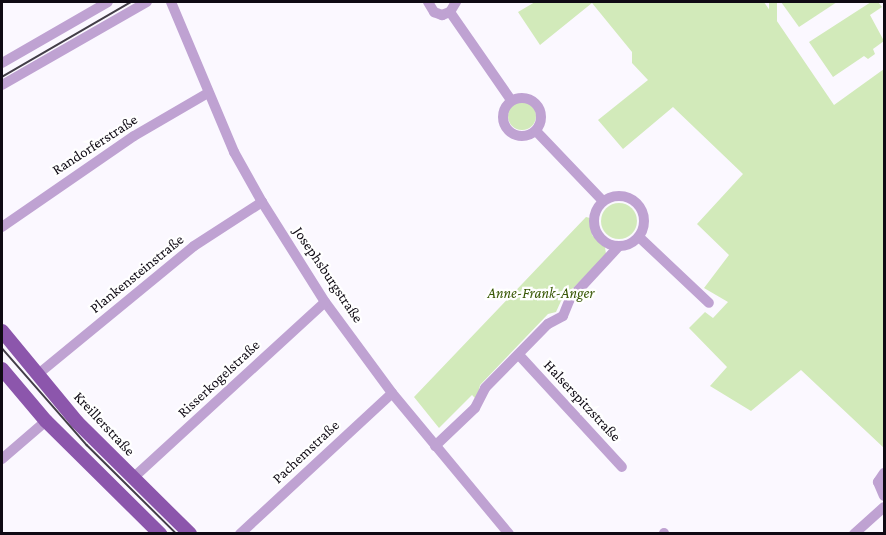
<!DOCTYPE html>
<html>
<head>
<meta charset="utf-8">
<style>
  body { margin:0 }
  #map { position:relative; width:886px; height:535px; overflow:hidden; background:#fbf8ff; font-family:"Crimson Pro",serif }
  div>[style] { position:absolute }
  .green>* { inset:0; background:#d2eaba; transform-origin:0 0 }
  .round { border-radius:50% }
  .minor>* { height:10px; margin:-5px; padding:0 5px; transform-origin:5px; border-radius:5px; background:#bfa2d2 }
  .minor>.ring { margin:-5px; padding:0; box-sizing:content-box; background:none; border:10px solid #bfa2d2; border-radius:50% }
  .major>* { height:14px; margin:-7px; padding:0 7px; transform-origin:7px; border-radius:7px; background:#8c56ac }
  .tram>* { height:1.5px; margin:-0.75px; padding:0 0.75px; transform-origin:0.75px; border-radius:0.75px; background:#433e48 }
  span { translate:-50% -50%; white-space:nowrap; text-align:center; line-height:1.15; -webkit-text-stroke:4.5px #fff; paint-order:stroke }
  .street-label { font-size:15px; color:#0f0a14 }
  .park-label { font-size:15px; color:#395806; font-style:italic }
  .frame { position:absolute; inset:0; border:3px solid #0f0a14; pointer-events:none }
</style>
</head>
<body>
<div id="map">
  <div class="green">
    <div style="clip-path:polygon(535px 2px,764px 2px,834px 105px,884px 69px,884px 448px,801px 370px,751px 411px,710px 386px,727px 367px,689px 328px,705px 312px,713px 318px,728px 302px,704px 288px,729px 255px,697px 224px,743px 174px,673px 107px,623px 149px,598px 120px,648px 80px,632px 63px,632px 52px,592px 3px,540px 45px,518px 12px)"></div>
    <div style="left:769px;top:2px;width:8px;height:103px"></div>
    <div style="clip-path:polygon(781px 2px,837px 2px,799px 27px)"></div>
    <div style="clip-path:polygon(871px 2px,878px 2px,882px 7px,870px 15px,884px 41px,873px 49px,875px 54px,868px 59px,864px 56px,833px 77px,809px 42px)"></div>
    <div class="round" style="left:508px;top:102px;width:28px;height:28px"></div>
    <div class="round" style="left:601px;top:203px;width:36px;height:36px"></div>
    <div style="clip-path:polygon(586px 217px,590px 218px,592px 235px,605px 247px,606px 254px,561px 301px,556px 312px,548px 314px,480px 385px,477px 400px,472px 395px,439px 428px,414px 397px)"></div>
  </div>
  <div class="minor">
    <div style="left:171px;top:2px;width:163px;rotate:67.2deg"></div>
    <div style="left:234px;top:152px;width:57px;rotate:60.8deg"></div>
    <div style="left:262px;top:202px;width:118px;rotate:57.8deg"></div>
    <div style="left:325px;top:302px;width:113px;rotate:53.6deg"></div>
    <div style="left:392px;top:393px;width:183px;rotate:50.3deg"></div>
    <div style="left:428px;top:2px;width:12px;rotate:59deg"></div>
    <div style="left:434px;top:12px;width:9px;rotate:21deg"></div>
    <div style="left:442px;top:15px;width:9px;rotate:-21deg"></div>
    <div style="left:450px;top:12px;width:12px;rotate:-59deg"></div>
    <div style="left:450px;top:12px;width:107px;rotate:55.3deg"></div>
    <div style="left:2px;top:63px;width:122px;rotate:-29.9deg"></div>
    <div style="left:2px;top:85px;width:167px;rotate:-29.8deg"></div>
    <div class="ring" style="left:503px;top:98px;width:28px;height:28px"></div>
    <div style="left:536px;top:131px;width:97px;rotate:46.3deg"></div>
    <div class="ring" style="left:594px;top:196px;width:40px;height:40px"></div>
    <div style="left:2px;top:227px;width:160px;rotate:-34.6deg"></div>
    <div style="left:134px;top:136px;width:86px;rotate:-30.2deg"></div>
    <div style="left:639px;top:237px;width:96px;rotate:43.3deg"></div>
    <div style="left:519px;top:355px;width:152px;rotate:47.4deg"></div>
    <div style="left:37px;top:375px;width:203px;rotate:-39.4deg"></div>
    <div style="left:194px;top:246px;width:81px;rotate:-32.9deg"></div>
    <div style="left:435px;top:446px;width:55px;rotate:-43.5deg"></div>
    <div style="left:475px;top:408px;width:22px;rotate:-63deg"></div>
    <div style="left:485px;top:388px;width:90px;rotate:-45.5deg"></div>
    <div style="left:548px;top:324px;width:17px;rotate:-28deg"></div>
    <div style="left:563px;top:316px;width:18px;rotate:-68deg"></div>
    <div style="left:570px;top:299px;width:72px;rotate:-47.2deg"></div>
    <div style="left:2px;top:459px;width:58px;rotate:-40.8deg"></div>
    <div style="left:884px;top:473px;width:11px;rotate:124deg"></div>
    <div style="left:878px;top:482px;width:15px;rotate:67deg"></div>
    <div style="left:133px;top:478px;width:260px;rotate:-42.5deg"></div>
    <div style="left:664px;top:533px;width:1px;rotate:90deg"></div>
    <div style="left:240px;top:534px;width:207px;rotate:-42.8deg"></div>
    <div style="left:854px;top:534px;width:40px;rotate:-42deg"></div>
  </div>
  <div class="major">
    <div style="left:2px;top:331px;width:118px;rotate:50.5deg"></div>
    <div style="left:77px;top:422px;width:159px;rotate:44.7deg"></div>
    <div style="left:2px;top:369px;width:68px;rotate:49.8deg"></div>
    <div style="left:46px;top:421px;width:161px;rotate:44.7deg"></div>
  </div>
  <div class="tram">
    <div style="left:2px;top:77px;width:149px;rotate:-30.2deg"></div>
    <div style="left:2px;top:348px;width:129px;rotate:48.8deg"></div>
    <div style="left:87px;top:445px;width:127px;rotate:44.7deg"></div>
  </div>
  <div class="street-label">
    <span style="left:95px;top:145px;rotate:-33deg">Randorferstraße</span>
    <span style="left:137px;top:274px;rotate:-39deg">Plankensteinstraße</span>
    <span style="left:328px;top:275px;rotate:56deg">Josephsburgstraße</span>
    <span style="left:219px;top:379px;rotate:-43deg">Risserkogelstraße</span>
    <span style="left:582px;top:401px;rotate:47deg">Halserspitzstraße</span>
    <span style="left:104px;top:424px;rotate:47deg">Kreillerstraße</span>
    <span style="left:306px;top:452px;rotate:-43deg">Pachemstraße</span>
  </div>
  <div class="park-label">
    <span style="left:541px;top:294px">Anne-Frank-Anger</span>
  </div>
  <div class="frame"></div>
</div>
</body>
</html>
